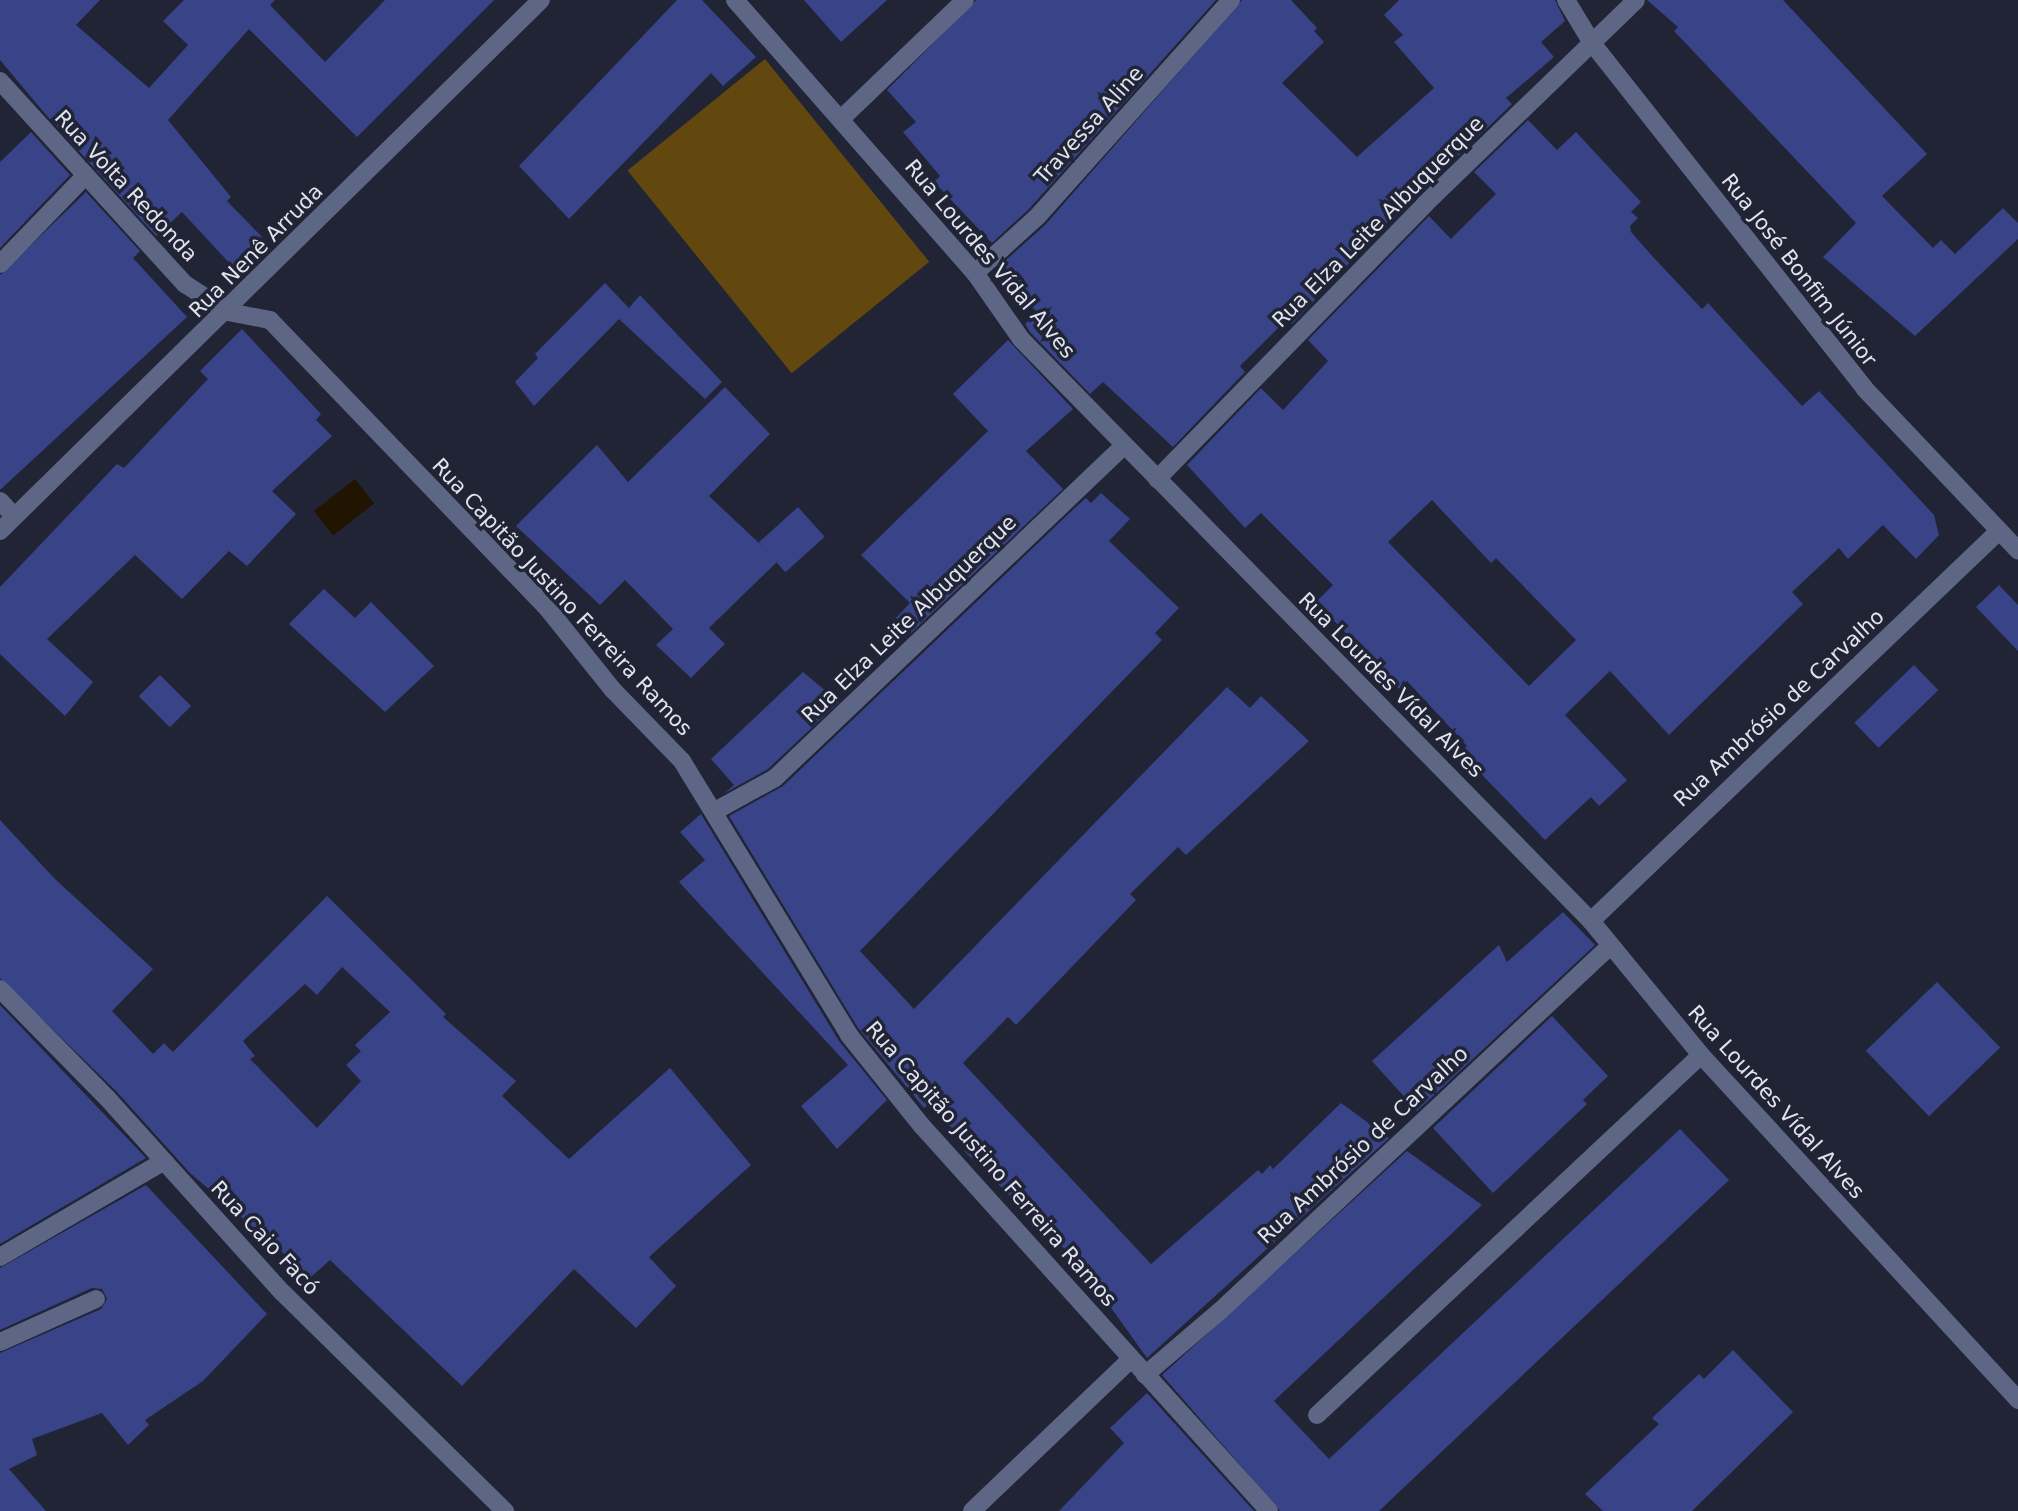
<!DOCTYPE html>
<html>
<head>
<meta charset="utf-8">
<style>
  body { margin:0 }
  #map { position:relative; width:2018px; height:1511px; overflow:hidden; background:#202435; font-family:"DejaVu Sans",sans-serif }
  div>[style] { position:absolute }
  .green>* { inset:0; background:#62480f; transform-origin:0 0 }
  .water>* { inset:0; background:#211400; transform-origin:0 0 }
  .building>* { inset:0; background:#384388; transform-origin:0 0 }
  .lane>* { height:18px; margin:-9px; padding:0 9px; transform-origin:9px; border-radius:9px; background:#5e6686 }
  .street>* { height:18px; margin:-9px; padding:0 9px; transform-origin:9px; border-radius:9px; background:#5e6686 }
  span { translate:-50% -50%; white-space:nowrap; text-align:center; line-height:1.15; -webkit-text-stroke:7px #202435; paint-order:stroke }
  .street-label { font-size:21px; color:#e0e4ef }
</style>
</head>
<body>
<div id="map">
  <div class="green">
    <div style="left:765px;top:59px;width:261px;height:177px;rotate:51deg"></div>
  </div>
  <div class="water">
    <div style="left:355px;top:479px;width:31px;height:52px;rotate:52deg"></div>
  </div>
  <div class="building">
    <div style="clip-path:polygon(0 0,100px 0,76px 25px,149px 88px,188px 45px,163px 21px,184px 0,275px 0,270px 5px,325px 62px,385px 0,494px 0,357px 137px,249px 29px,168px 120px,231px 197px,227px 201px,263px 238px,233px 267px,182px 212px,156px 236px,47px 116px,0 60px)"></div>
    <div style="clip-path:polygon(677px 0,702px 0,756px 57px,723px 86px,711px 73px,569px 219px,519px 166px)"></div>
    <div style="clip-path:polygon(804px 0,887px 0,841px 42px)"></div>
    <div style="clip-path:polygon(976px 0,1216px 0,1029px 209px,992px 243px,934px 182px,940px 176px,903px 132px,916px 122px,887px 90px)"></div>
    <div style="clip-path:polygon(1242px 0,1291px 0,1317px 28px,1314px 31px,1324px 42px,1282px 83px,1357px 157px,1434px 88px,1394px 42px,1403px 35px,1384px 15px,1399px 0,1555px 0,1565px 21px,1541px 42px,1554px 57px,1506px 98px,1512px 104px,1458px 156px,1454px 152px,1292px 324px,1287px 319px,1240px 366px,1245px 372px,1173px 447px,1103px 382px,1090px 394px,1030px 332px,1025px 324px,1037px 312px,995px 270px,1045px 225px)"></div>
    <div style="clip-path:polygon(1647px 0,1783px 0,1927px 154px,1882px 196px,1933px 248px,1941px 240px,1955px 254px,2003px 208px,2018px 223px,2018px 239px,1915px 336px,1823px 257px,1856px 223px,1674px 31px,1678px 27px)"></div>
    <div style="clip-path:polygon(evenodd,1528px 120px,1557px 150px,1576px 132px,1641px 202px,1631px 212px,1638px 218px,1630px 226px,1631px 232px,1655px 259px,1702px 309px,1708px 303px,1802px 406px,1819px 391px,1934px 515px,1939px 535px,1916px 559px,1883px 525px,1848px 559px,1839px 548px,1792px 592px,1803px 604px,1669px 735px,1610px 671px,1565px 715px,1627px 780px,1599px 806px,1591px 797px,1545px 840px,1460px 752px,1467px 746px,1407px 681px,1399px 689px,1316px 602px,1333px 585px,1261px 513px,1245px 528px,1187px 465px,1261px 388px,1283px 410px,1328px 361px,1308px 340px,1429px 216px,1451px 239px,1496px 194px,1474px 172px,1528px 120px,1432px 500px,1491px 563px,1496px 558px,1576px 640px,1529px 686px,1388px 542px,1432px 500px)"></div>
    <div style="clip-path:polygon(31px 132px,70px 175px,0 248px,0 162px)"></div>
    <div style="clip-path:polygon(86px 192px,140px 251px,133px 258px,187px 317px,0 490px,0 275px)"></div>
    <div style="clip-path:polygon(605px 283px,629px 308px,640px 295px,722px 382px,705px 399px,619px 319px,622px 316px,534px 406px,515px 382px,538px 358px,535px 354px)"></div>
    <div style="clip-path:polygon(242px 329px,321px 414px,316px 420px,332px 436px,272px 491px,296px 514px,247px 566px,229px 551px,182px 599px,135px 555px,47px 639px,93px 682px,65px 716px,0 654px,0 587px,117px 464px,124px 468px,208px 379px,200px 371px)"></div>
    <div style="clip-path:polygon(1008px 340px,1073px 409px,1026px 451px,1063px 489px,911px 633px,896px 618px,910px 603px,861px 555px,988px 431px,953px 394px)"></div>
    <div style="clip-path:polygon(725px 387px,770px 434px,709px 496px,778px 561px,709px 628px,725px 644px,691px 678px,656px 645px,673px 629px,625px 580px,600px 605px,516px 526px,597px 445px,628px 482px)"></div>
    <div style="clip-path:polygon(1101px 493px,1130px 519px,1109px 541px,1179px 608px,1155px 633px,1162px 640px,860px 951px,914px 1009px,1227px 687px,1250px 708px,1261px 696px,1309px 741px,1186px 855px,1178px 847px,1130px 894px,1136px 900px,1016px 1025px,1008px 1017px,963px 1063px,1151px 1264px,1258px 1170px,1262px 1174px,1270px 1165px,1273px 1169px,1341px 1103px,1389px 1138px,1147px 1358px,1079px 1263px,964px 1151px,968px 1147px,929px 1104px,924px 1108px,858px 1028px,729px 816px,783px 786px,1078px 505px,1086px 498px,1091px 503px)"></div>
    <div style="left:798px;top:507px;width:40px;height:53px;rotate:48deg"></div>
    <div style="clip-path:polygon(1999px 585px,2018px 605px,2018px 651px,1976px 607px)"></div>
    <div style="clip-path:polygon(324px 589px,355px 618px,371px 602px,434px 666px,385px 712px,289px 624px)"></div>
    <div style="left:1914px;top:665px;width:35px;height:83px;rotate:46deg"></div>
    <div style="clip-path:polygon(803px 672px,839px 702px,768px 769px,725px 793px,734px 785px,711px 759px)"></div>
    <div style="left:160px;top:675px;width:44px;height:30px;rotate:45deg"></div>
    <div style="clip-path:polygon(701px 814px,839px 1041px,887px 1100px,837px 1149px,801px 1106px,848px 1065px,679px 882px,705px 860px,680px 832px)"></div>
    <div style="clip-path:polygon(evenodd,0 820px,55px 879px,153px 969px,112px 1011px,153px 1054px,164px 1043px,173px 1052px,327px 896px,446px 1014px,443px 1017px,516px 1081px,502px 1096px,569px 1159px,670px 1068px,751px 1165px,649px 1257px,676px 1286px,636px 1328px,574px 1269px,462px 1386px,330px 1260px,311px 1277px,190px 1173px,116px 1091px,0 978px,0 820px,342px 967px,390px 1012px,355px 1045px,361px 1051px,346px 1065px,361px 1081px,317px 1128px,250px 1059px,255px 1056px,243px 1041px,305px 984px,317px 995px,342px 967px)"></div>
    <div style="clip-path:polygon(1563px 912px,1595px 945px,1417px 1111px,1372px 1061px,1499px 945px,1507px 962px)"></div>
    <div style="left:1937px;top:982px;width:91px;height:99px;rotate:46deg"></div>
    <div style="clip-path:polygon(0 1005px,146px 1158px,0 1244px)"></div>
    <div style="clip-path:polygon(1552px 1016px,1608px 1076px,1583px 1100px,1587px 1104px,1493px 1193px,1433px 1128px)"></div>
    <div style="clip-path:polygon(1680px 1129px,1729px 1180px,1379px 1511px,1280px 1511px,1162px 1375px,1407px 1151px,1482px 1205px,1274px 1401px,1329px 1459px)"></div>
    <div style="clip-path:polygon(146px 1185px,267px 1314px,203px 1381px,145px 1420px,149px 1425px,128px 1445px,102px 1413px,32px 1439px,37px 1455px,9px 1469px,46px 1511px,0 1511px,0 1353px,101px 1309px,107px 1299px,102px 1289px,92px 1288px,0 1330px,0 1268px)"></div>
    <div style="clip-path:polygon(1733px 1350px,1793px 1412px,1692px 1511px,1603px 1511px,1585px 1494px,1659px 1424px,1652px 1418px,1699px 1374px,1704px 1379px)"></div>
    <div style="clip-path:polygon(1147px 1393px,1254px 1511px,1059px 1511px,1124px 1443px,1110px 1428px)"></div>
  </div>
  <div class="lane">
    <div style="left:0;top:264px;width:121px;rotate:-46deg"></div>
    <div style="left:975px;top:273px;width:84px;rotate:-42.1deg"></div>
    <div style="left:1037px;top:217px;width:291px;rotate:-48.2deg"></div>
    <div style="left:715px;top:811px;width:68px;rotate:-28.8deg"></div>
    <div style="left:775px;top:778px;width:482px;rotate:-43.6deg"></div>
    <div style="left:1145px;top:1375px;width:99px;rotate:-40.5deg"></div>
    <div style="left:1220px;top:1311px;width:534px;rotate:-43.1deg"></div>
  </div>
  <div class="street">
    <div style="left:735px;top:0;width:363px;rotate:48.7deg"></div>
    <div style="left:975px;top:273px;width:80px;rotate:55.1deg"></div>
    <div style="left:1021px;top:339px;width:815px;rotate:45.6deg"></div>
    <div style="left:1591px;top:921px;width:173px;rotate:50.6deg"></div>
    <div style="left:1701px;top:1055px;width:469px;rotate:47.4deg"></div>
    <div style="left:1566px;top:0;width:50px;rotate:58.8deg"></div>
    <div style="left:1592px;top:43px;width:439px;rotate:51.7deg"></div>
    <div style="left:1864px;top:388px;width:224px;rotate:46.5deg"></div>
    <div style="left:0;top:81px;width:275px;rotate:47.7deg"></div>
    <div style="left:185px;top:284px;width:51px;rotate:33.1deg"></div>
    <div style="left:228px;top:312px;width:43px;rotate:10.8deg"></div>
    <div style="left:270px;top:320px;width:401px;rotate:46.1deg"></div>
    <div style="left:548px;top:609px;width:104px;rotate:51.3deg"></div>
    <div style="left:613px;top:690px;width:99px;rotate:45.8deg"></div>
    <div style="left:682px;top:761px;width:321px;rotate:58.6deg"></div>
    <div style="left:849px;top:1035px;width:117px;rotate:51.3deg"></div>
    <div style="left:922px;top:1126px;width:518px;rotate:47.97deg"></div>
    <div style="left:842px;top:118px;width:170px;rotate:-43.8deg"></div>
    <div style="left:1157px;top:479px;width:384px;rotate:-45.7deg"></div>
    <div style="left:1425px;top:204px;width:293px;rotate:-44deg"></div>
    <div style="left:0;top:501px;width:21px;rotate:47deg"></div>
    <div style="left:0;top:531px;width:758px;rotate:-44.47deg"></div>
    <div style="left:1591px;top:921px;width:564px;rotate:-43.71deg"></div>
    <div style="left:0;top:989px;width:154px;rotate:45.5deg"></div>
    <div style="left:108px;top:1099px;width:260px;rotate:48deg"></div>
    <div style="left:282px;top:1292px;width:313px;rotate:44.5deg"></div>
    <div style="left:0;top:1257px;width:190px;rotate:-30.3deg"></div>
    <div style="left:0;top:1342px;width:105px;rotate:-24.1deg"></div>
    <div style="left:1317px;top:1415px;width:526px;rotate:-43.15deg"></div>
    <div style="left:972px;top:1511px;width:220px;rotate:-43.7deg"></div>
  </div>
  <div class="street-label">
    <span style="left:1089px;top:125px;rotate:-48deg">Travessa Aline</span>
    <span style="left:126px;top:186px;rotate:47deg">Rua Volta Redonda</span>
    <span style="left:1378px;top:222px;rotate:-45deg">Rua Elza Leite Albuquerque</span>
    <span style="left:256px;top:251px;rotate:-45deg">Rua Nenê Arruda</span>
    <span style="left:990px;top:259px;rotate:50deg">Rua Lourdes Vídal Alves</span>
    <span style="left:1799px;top:270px;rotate:52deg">Rua José Bonfim Júnior</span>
    <span style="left:562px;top:597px;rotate:47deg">Rua Capitão Justino Ferreira Ramos</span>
    <span style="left:909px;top:619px;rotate:-44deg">Rua Elza Leite Albuquerque</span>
    <span style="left:1391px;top:685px;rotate:45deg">Rua Lourdes Vídal Alves</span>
    <span style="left:1779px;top:708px;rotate:-43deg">Rua Ambrósio de Carvalho</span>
    <span style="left:1776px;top:1102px;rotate:48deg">Rua Lourdes Vídal Alves</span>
    <span style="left:1363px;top:1145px;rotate:-43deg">Rua Ambrósio de Carvalho</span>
    <span style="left:991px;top:1164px;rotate:49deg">Rua Capitão Justino Ferreira Ramos</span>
    <span style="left:265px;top:1238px;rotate:47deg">Rua Caio Facó</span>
  </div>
</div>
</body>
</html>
